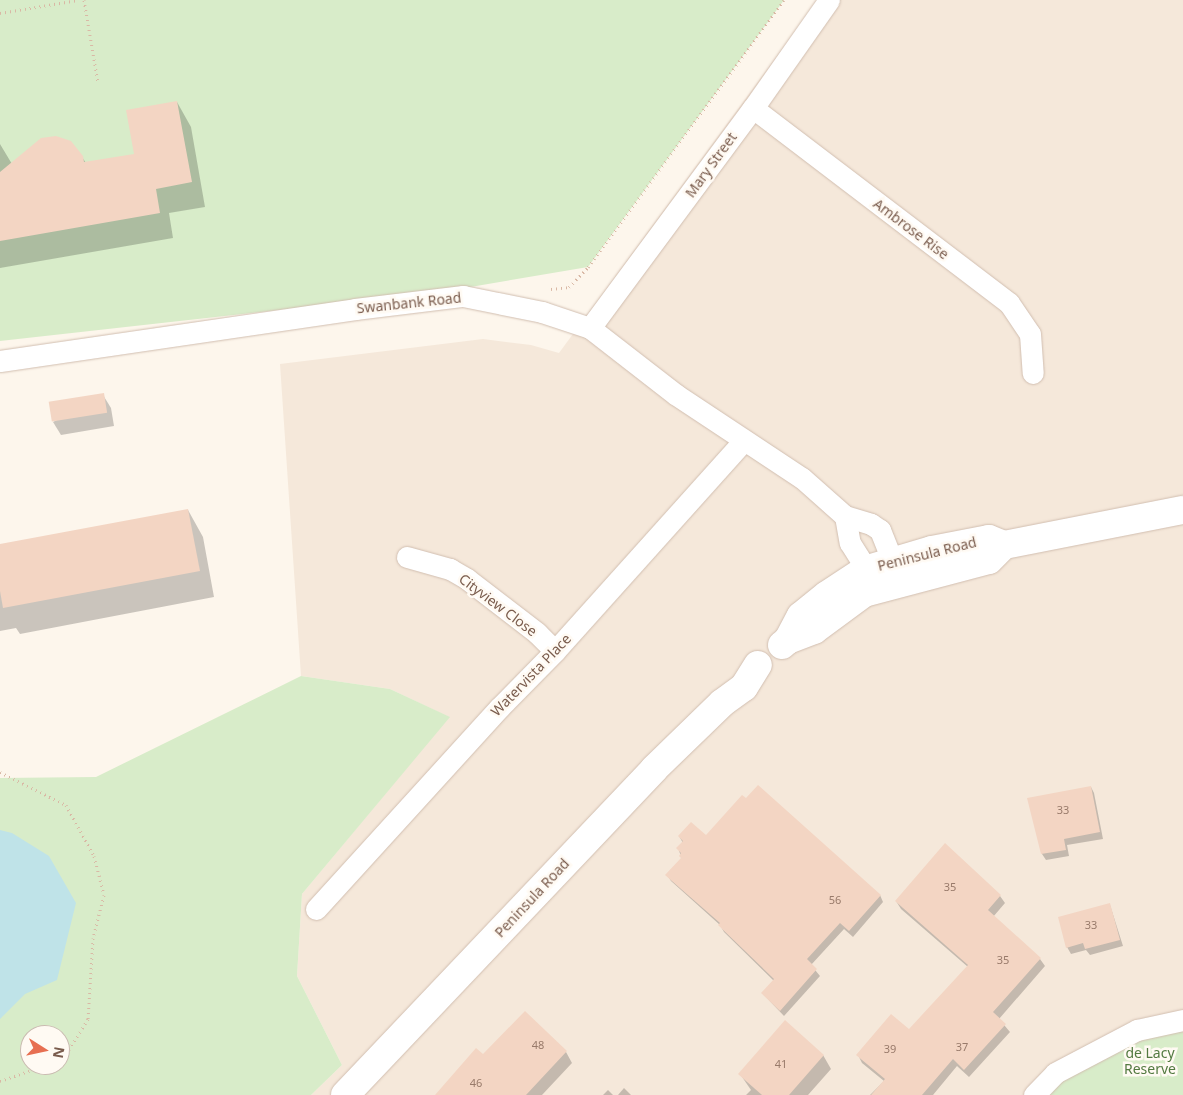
<!DOCTYPE html>
<html>
<head>
<meta charset="utf-8">
<style>
  body { margin:0 }
  #map { position:relative; width:1183px; height:1095px; overflow:hidden; background:#fdf6ec; font-family:"Noto Sans",sans-serif }
  div>[style] { position:absolute }
  .residential>* { inset:0; background:#f5e8da }
  .green>* { inset:0; background:#d8ecc9 }
  .water>* { inset:0; background:#bfe3e8 }
  .shadow>* { inset:0; background:#0003 }
  .building>* { inset:0; background:#f3d5c3; transform-origin:0 0 }
  .path>* { height:3px; margin-top:-1.5px; transform-origin:0; background:repeating-linear-gradient(90deg,#d9b8a5 0 1px,transparent 0 5px) }
  .roads { filter:drop-shadow(0 0 1px #d1beb0) drop-shadow(0 0 1px #d1beb0) }
  .street>* { height:21px; margin:-10.5px; padding:0 10.5px; transform-origin:10.5px; border-radius:10.5px; background:#fff }
  .secondary>* { height:28px; margin:-14px; padding:0 14px; transform-origin:14px; border-radius:14px; background:#fff }
  span { translate:-50% -50%; white-space:nowrap; text-align:center; line-height:1.15; -webkit-text-stroke:5px #fffaf3; paint-order:stroke }
  .number-label { font-size:11px; color:#987a6a }
  .number-label span { -webkit-text-stroke-width:0 }
  .street-label { font-size:14px; color:#7a5c4d }
  .park-label { font-size:14px; color:#537a41 }
  .north { position:absolute; left:20px; top:1025px; width:50px; height:50px; box-sizing:border-box; background:#fffaf3; border:1px solid #cabbb1; border-radius:50%; rotate:100deg; font-size:14px; font-weight:700; line-height:20px; text-align:center; color:#7a5c4d }
  .north::after { content:''; display:block; margin:auto; width:18px; height:22px; background:#e76f51; clip-path:polygon(50% 0,100% 100%,50% 72%,0 100%) }
</style>
</head>
<body>
<div id="map">
  <div class="residential">
    <div style="clip-path:polygon(818px 0,1183px 0,1183px 1095px,311px 1095px,342px 1065px,297px 976px,302px 894px,449px 717px,390px 689px,301px 676px,280px 364px,483px 339px,531px 345px,559px 353px)"></div>
  </div>
  <div class="green">
    <div style="clip-path:polygon(0 0,784px 0,588px 267px,441px 292px,0 341px)"></div>
    <div style="clip-path:polygon(evenodd,301px 676px,390px 689px,450px 717px,302px 894px,297px 976px,342px 1065px,311px 1095px,0 1095px,0 778px,96px 777px,301px 676px,30px 1035px,60px 1035px,60px 1065px,30px 1065px,30px 1035px)"></div>
    <div style="clip-path:polygon(1183px 1020px,1183px 1095px,1040px 1095px,1056px 1077px)"></div>
  </div>
  <div class="water">
    <div style="clip-path:polygon(0 830px,12px 833px,49px 856px,76px 903px,57px 980px,25px 994px,0 1019px)"></div>
  </div>
  <div class="shadow">
    <div style="clip-path:polygon(177px 102px,191px 127px,205px 207px,169px 213px,173px 238px,0 268px,0 144px,12px 164px,82px 157px,86px 163px,135px 155px)"></div>
    <div style="clip-path:polygon(103px 395px,111px 408px,114px 426px,61px 435px,53px 422px)"></div>
    <div style="clip-path:polygon(188px 510px,203px 537px,214px 597px,20px 634px,16px 628px,0 631px,0 546px)"></div>
    <div style="clip-path:polygon(1091px 787px,1094px 793px,1103px 839px,1067px 845px,1069px 856px,1046px 860px,1042px 854px,1029px 799px)"></div>
    <div style="clip-path:polygon(679px 836px,706px 837px,880px 895px,883px 902px,853px 937px,844px 929px,811px 965px,820px 976px,784px 1016px,763px 994px,774px 981px,724px 932px,720px 925px,671px 881px,667px 875px,682px 859px,678px 848px,683px 843px)"></div>
    <div style="clip-path:polygon(1000px 896px,1005px 903px,993px 917px,1040px 959px,1045px 966px,999px 1019px,1010px 1032px,969px 1077px,957px 1066px,933px 1095px,870px 1095px,884px 1081px,862px 1063px,858px 1055px,909px 1031px,968px 967px,901px 909px,896px 901px)"></div>
    <div style="clip-path:polygon(1110px 905px,1123px 946px,1090px 955px,1086px 950px,1071px 954px,1067px 947px)"></div>
    <div style="clip-path:polygon(525px 1013px,566px 1052px,572px 1063px,542px 1095px,437px 1095px,483px 1056px)"></div>
    <div style="clip-path:polygon(823px 1055px,831px 1069px,808px 1095px,746px 1095px,751px 1090px,740px 1074px)"></div>
    <div style="clip-path:polygon(624px 1088px,631px 1095px,618px 1095px)"></div>
    <div style="clip-path:polygon(608px 1090px,613px 1095px,603px 1095px)"></div>
  </div>
  <div class="building">
    <div style="clip-path:polygon(177px 101px,192px 182px,156px 189px,160px 213px,0 241px,0 172px,41px 138px,56px 136px,71px 141px,83px 156px,84px 162px,134px 154px,126px 110px)"></div>
    <div style="left:104px;top:393px;width:20px;height:56px;rotate:81deg"></div>
    <div style="clip-path:polygon(188px 509px,200px 571px,3px 608px,0 591px,0 544px)"></div>
    <div style="clip-path:polygon(758px 785px,881px 895px,849px 931px,840px 923px,807px 959px,817px 969px,780px 1011px,761px 993px,774px 979px,718px 925px,720px 923px,665px 875px,681px 858px,679px 856px,681px 853px,676px 848px,683px 841px,678px 836px,691px 822px,706px 835px,742px 795px,746px 798px)"></div>
    <div style="clip-path:polygon(1091px 786px,1100px 832px,1064px 839px,1066px 850px,1041px 854px,1027px 798px)"></div>
    <div style="clip-path:polygon(945px 843px,1001px 895px,988px 910px,1041px 958px,993px 1012px,1006px 1024px,964px 1070px,953px 1059px,922px 1095px,871px 1095px,885px 1079px,856px 1055px,891px 1014px,909px 1029px,968px 965px,895px 901px)"></div>
    <div style="clip-path:polygon(1110px 903px,1120px 940px,1085px 949px,1083px 943px,1066px 948px,1058px 917px)"></div>
    <div style="clip-path:polygon(525px 1011px,567px 1051px,526px 1095px,435px 1095px,476px 1048px,483px 1054px)"></div>
    <div style="clip-path:polygon(785px 1020px,824px 1055px,789px 1095px,762px 1095px,738px 1074px)"></div>
  </div>
  <div class="path">
    <div style="left:84px;top:0;width:84px;rotate:80.4deg"></div>
    <div style="left:0;top:13px;width:79px;rotate:-9.5deg"></div>
    <div style="left:551px;top:289px;width:18px;rotate:-6deg"></div>
    <div style="left:569px;top:287px;width:28px;rotate:-46deg"></div>
    <div style="left:588px;top:267px;width:331px;rotate:-53.7deg"></div>
    <div style="left:0;top:772px;width:74px;rotate:26.6deg"></div>
    <div style="left:66px;top:805px;width:58px;rotate:61.2deg"></div>
    <div style="left:94px;top:856px;width:40px;rotate:75.6deg"></div>
    <div style="left:104px;top:895px;width:44px;rotate:104.3deg"></div>
    <div style="left:93px;top:938px;width:81px;rotate:93.5deg"></div>
    <div style="left:88px;top:1019px;width:36px;rotate:122deg"></div>
    <div style="left:69px;top:1050px;width:11px;rotate:146deg"></div>
    <div style="left:0;top:1081px;width:49px;rotate:-19.2deg"></div>
  </div>
  <div class="roads">
    <div class="street">
      <div style="left:753px;top:108px;width:322px;rotate:37.3deg"></div>
      <div style="left:1009px;top:303px;width:37px;rotate:56deg"></div>
      <div style="left:1030px;top:334px;width:39px;rotate:86deg"></div>
      <div style="left:590px;top:328px;width:274px;rotate:-53.5deg"></div>
      <div style="left:753px;top:108px;width:132px;rotate:-54.9deg"></div>
      <div style="left:0;top:361px;width:359px;rotate:-8.3deg"></div>
      <div style="left:355px;top:309px;width:109px;rotate:-6.9deg"></div>
      <div style="left:463px;top:296px;width:81px;rotate:11.4deg"></div>
      <div style="left:542px;top:312px;width:51px;rotate:18.4deg"></div>
      <div style="left:590px;top:328px;width:108px;rotate:37.8deg"></div>
      <div style="left:675px;top:394px;width:152px;rotate:33.5deg"></div>
      <div style="left:802px;top:478px;width:57px;rotate:41.5deg"></div>
      <div style="left:845px;top:516px;width:27px;rotate:17deg"></div>
      <div style="left:871px;top:524px;width:11px;rotate:34deg"></div>
      <div style="left:880px;top:530px;width:48px;rotate:68.2deg"></div>
      <div style="left:845px;top:516px;width:27px;rotate:80deg"></div>
      <div style="left:850px;top:543px;width:45px;rotate:57.7deg"></div>
      <div style="left:407px;top:557px;width:45px;rotate:15.6deg"></div>
      <div style="left:450px;top:569px;width:20px;rotate:30deg"></div>
      <div style="left:467px;top:579px;width:88px;rotate:37.6deg"></div>
      <div style="left:537px;top:633px;width:25px;rotate:45deg"></div>
      <div style="left:316px;top:909px;width:273px;rotate:-47.7deg"></div>
      <div style="left:500px;top:707px;width:78px;rotate:-45.5deg"></div>
      <div style="left:555px;top:651px;width:283px;rotate:-48.1deg"></div>
      <div style="left:1034px;top:1095px;width:30px;rotate:-46deg"></div>
      <div style="left:1055px;top:1073px;width:93px;rotate:-27.7deg"></div>
      <div style="left:1137px;top:1030px;width:47px;rotate:-12.3deg"></div>
    </div>
    <div class="secondary">
      <div style="left:788px;top:640px;width:27px;rotate:-62deg"></div>
      <div style="left:801px;top:616px;width:33px;rotate:-39deg"></div>
      <div style="left:827px;top:595px;width:45px;rotate:-33.3deg"></div>
      <div style="left:865px;top:570px;width:70px;rotate:-16.6deg"></div>
      <div style="left:932px;top:550px;width:58px;rotate:-10.9deg"></div>
      <div style="left:989px;top:539px;width:16px;rotate:22deg"></div>
      <div style="left:1004px;top:545px;width:182px;rotate:-11.1deg"></div>
      <div style="left:782px;top:645px;width:8px;rotate:-40deg"></div>
      <div style="left:788px;top:640px;width:28px;rotate:-21deg"></div>
      <div style="left:814px;top:630px;width:62px;rotate:-36.5deg"></div>
      <div style="left:864px;top:593px;width:129px;rotate:-14.8deg"></div>
      <div style="left:989px;top:560px;width:21px;rotate:-45deg"></div>
      <div style="left:345px;top:1095px;width:449px;rotate:-46.5deg"></div>
      <div style="left:654px;top:769px;width:95px;rotate:-44.1deg"></div>
      <div style="left:722px;top:703px;width:27px;rotate:-36deg"></div>
      <div style="left:744px;top:687px;width:26px;rotate:-58deg"></div>
    </div>
  </div>
  <div class="number-label">
    <span style="left:1063px;top:810px">33</span>
    <span style="left:950px;top:887px">35</span>
    <span style="left:835px;top:900px">56</span>
    <span style="left:1091px;top:925px">33</span>
    <span style="left:1003px;top:960px">35</span>
    <span style="left:538px;top:1045px">48</span>
    <span style="left:962px;top:1047px">37</span>
    <span style="left:890px;top:1049px">39</span>
    <span style="left:781px;top:1064px">41</span>
    <span style="left:476px;top:1083px">46</span>
  </div>
  <div class="street-label">
    <span style="left:711px;top:165px;rotate:-54deg">Mary Street</span>
    <span style="left:911px;top:229px;rotate:37deg">Ambrose Rise</span>
    <span style="left:409px;top:303px;rotate:-6deg">Swanbank Road</span>
    <span style="left:927px;top:554px;rotate:-14deg">Peninsula Road</span>
    <span style="left:498px;top:605px;rotate:37deg">Cityview Close</span>
    <span style="left:531px;top:675px;rotate:-46deg">Watervista Place</span>
    <span style="left:532px;top:898px;rotate:-47deg">Peninsula Road</span>
  </div>
  <div class="park-label">
    <span style="left:1150px;top:1061px">de Lacy<br>Reserve</span>
  </div>
  <div class="north">N</div>
</div>
</body>
</html>
